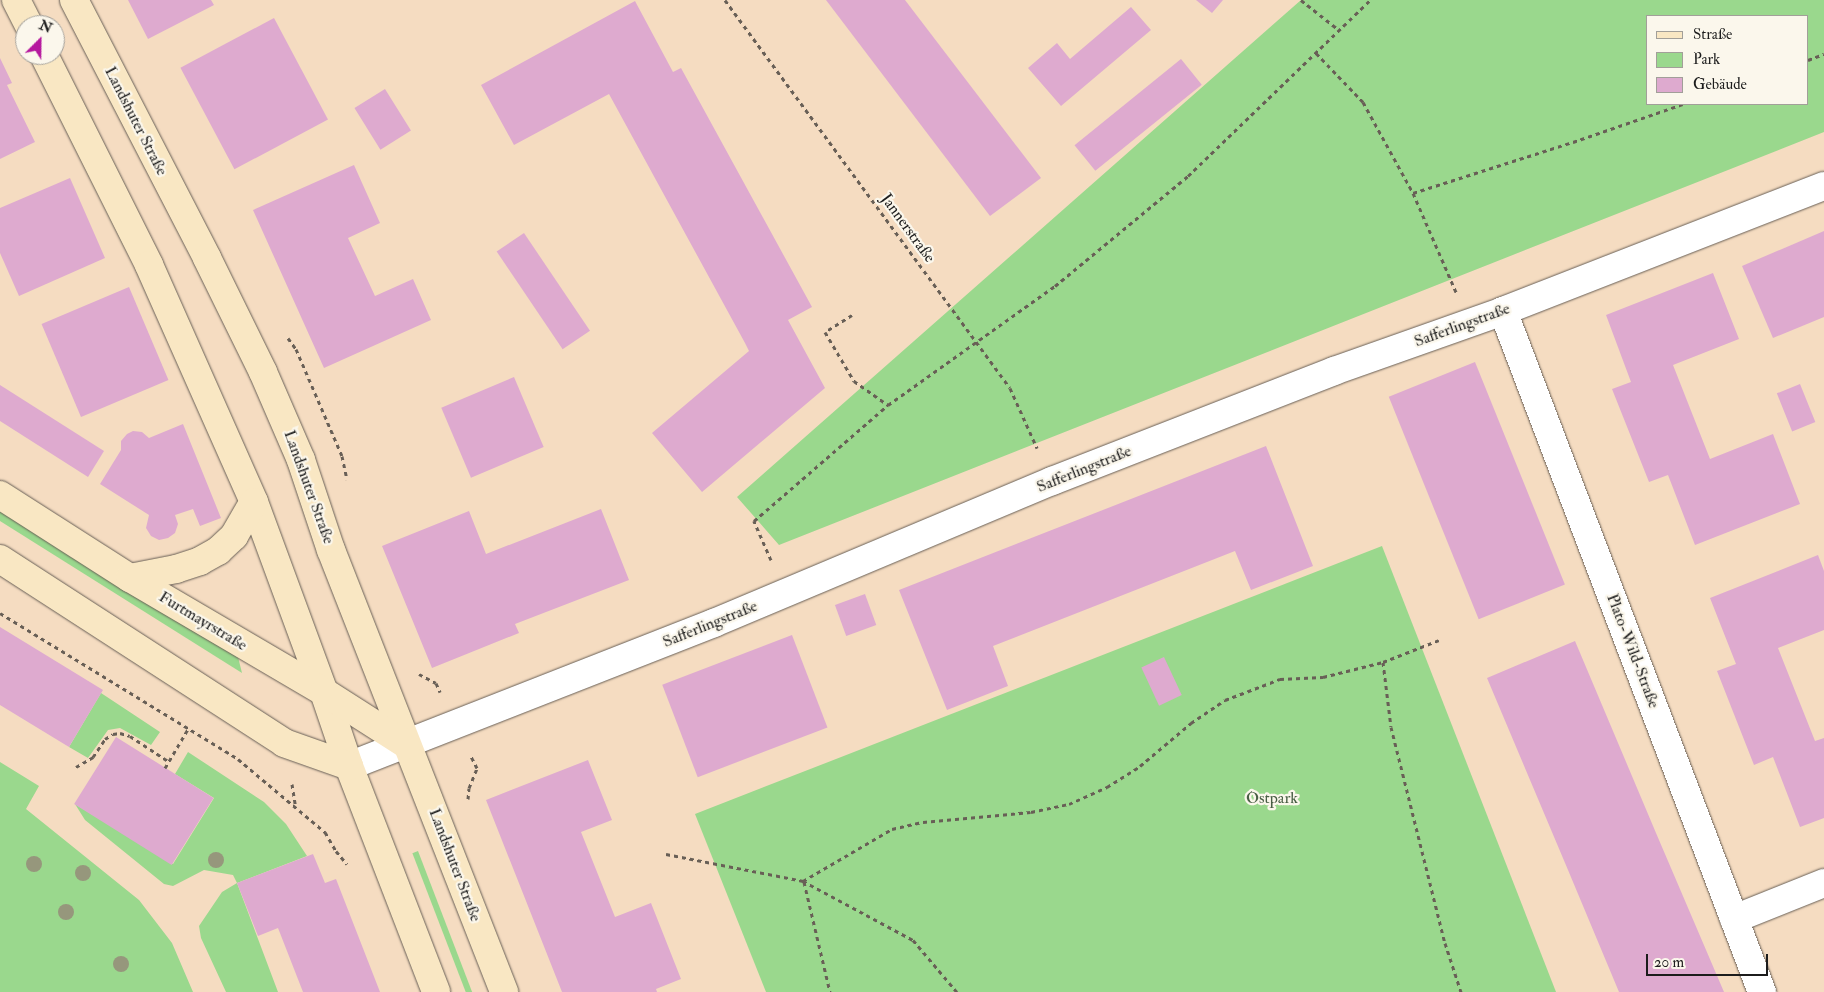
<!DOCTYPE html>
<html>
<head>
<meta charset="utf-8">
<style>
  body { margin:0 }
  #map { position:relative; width:1824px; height:992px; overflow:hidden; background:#f5dcc1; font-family:"IM FELL Double Pica",serif }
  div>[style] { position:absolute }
  .green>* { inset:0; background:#9ad88d; transform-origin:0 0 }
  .building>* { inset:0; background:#deaacf; transform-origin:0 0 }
  .path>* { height:3px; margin-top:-1.5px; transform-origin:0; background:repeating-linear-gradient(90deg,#685f56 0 4px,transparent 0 8px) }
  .roads { filter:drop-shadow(0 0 1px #685f56) drop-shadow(0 0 1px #685f56) }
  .minor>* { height:28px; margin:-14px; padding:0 14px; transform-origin:14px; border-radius:14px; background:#fff }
  .secondary>* { height:28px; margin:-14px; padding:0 14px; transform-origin:14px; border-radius:14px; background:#f9e7c3 }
  .trees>* { width:16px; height:16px; margin:-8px; border-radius:50%; background:#96977c }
  span { translate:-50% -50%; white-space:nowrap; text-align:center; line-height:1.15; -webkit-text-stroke:4.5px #fbf7ec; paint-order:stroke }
  .street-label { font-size:16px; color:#1c1c1c }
  .park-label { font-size:16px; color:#485e44 }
  .legend { position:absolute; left:1646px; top:15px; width:162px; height:90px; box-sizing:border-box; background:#fbf7ec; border:1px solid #a29f99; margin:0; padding:6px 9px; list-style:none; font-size:15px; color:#1c1c1c }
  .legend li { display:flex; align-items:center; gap:10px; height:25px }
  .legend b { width:25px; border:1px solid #a29f99 }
  .north { position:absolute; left:15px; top:15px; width:50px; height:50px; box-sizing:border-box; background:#fbf7ec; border:1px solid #a29f99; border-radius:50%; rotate:23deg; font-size:14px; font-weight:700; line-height:20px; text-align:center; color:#1c1c1c }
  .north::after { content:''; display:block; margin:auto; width:18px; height:22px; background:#b5179e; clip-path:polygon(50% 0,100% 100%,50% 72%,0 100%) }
  .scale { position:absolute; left:1646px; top:954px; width:122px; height:22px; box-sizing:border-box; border:2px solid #1c1c1c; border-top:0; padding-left:6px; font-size:15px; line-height:18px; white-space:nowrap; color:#1c1c1c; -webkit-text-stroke:4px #fbf7ec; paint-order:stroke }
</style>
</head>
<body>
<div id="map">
  <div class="green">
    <div style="clip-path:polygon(evenodd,1301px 0,1824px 0,1824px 132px,779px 545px,737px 497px,1301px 0,1648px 16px,1808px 16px,1808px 104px,1648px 104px,1648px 16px)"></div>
    <div style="clip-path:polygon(0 511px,238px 657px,242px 673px,0 521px)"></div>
    <div style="clip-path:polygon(1382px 546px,1556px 992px,766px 992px,695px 814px)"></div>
    <div style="clip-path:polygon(101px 693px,160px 732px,151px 745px,120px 728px,108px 730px,88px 758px,69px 747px)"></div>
    <div style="clip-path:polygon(188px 752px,264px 802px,286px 824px,307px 856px,237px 883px,278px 992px,226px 992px,201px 938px,199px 926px,222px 892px,237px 883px,233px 875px,204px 870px,173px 886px,164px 884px,85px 820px,75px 804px,173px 864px,214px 798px,175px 774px)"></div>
    <div style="clip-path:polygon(0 762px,39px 786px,26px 809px,139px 900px,172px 943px,193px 992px,0 992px)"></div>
    <div style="left:418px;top:851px;width:151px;height:6px;rotate:69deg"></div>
  </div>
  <div class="building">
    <div style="clip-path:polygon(128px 0,211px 0,214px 5px,148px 39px)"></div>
    <div style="clip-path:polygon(826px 0,905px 0,1041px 178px,990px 216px)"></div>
    <div style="clip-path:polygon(1196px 0,1223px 0,1212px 13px)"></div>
    <div style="clip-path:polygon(635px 1px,673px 72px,681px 68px,812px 307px,788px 320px,825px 388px,702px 492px,652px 433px,749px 351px,745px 343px,609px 94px,514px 145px,481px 85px)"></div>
    <div style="clip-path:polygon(1131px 7px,1151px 30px,1061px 106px,1028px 68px,1057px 43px,1070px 59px)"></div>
    <div style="left:274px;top:18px;width:115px;height:106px;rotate:62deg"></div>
    <div style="clip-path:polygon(0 58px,12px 83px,7px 85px,35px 142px,0 159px)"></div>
    <div style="left:1181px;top:59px;width:33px;height:137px;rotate:51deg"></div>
    <div style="left:385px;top:89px;width:49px;height:36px;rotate:58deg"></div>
    <div style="clip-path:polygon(354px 165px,380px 223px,348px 238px,375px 296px,413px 279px,431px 320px,324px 368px,253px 210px)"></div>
    <div style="clip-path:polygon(70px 178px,105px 258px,19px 296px,0 253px,0 208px)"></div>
    <div style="clip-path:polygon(1824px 231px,1824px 317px,1773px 338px,1742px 266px)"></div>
    <div style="left:524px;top:233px;width:118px;height:33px;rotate:56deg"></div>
    <div style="clip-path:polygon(1713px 273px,1739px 339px,1673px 365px,1710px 459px,1773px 434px,1800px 504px,1695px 545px,1668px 475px,1649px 482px,1612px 389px,1631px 382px,1606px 315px)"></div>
    <div style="left:129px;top:287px;width:101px;height:95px;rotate:67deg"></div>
    <div style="left:1475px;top:362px;width:240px;height:93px;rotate:68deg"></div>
    <div style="left:514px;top:377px;width:76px;height:79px;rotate:67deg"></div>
    <div style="left:1800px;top:384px;width:41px;height:25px;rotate:68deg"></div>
    <div style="clip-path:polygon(0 385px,104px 451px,88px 477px,0 421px)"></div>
    <div style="clip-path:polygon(183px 424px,221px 518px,200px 526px,193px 509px,175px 515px,178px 524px,175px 533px,168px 538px,159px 540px,151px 536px,146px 528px,149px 515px,100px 484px,121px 450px,121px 441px,127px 434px,133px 431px,142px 432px,149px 438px)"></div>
    <div style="clip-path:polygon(1266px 446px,1313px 566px,1251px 590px,1235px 551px,993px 646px,1008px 686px,947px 710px,899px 590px)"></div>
    <div style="clip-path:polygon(601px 509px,629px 580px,515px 624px,519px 633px,432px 668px,382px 546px,469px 511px,486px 554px)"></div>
    <div style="clip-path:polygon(1818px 555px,1824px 571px,1824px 630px,1778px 648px,1815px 741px,1824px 738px,1824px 818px,1800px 827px,1773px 757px,1754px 765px,1717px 671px,1736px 664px,1710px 598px)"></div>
    <div style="left:865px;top:594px;width:33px;height:32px;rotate:70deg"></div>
    <div style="clip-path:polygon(0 627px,103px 690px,69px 747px,0 705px)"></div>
    <div style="left:792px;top:635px;width:99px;height:139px;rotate:69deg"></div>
    <div style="clip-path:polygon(1575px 641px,1656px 833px,1724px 992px,1619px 992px,1568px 870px,1487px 678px)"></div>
    <div style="left:1164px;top:657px;width:42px;height:25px;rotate:65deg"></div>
    <div style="left:116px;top:737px;width:115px;height:79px;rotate:32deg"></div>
    <div style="clip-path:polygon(588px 760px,612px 820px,581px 832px,615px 917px,651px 903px,681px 979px,656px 989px,657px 992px,562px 992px,486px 800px)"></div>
    <div style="clip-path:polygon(313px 854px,325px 883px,336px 879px,380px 992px,303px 992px,278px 928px,258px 936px,237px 883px)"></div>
  </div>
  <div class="path">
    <div style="left:725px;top:0;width:481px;rotate:53.7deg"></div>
    <div style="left:1010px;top:388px;width:66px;rotate:65.8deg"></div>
    <div style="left:1301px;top:0;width:48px;rotate:38.3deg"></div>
    <div style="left:1316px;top:53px;width:68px;rotate:46.2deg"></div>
    <div style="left:1363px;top:102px;width:104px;rotate:61.2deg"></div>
    <div style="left:1413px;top:193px;width:108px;rotate:66.5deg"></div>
    <div style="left:1808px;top:60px;width:17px;rotate:-21deg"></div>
    <div style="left:1413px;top:193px;width:168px;rotate:-17.7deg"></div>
    <div style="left:1573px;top:142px;width:116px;rotate:-19.1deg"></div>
    <div style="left:852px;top:315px;width:32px;rotate:148deg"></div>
    <div style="left:825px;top:332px;width:57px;rotate:59.4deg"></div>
    <div style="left:854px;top:381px;width:42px;rotate:35.2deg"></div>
    <div style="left:288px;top:338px;width:14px;rotate:54deg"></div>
    <div style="left:296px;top:349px;width:116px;rotate:66.7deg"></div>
    <div style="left:342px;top:456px;width:24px;rotate:78deg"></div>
    <div style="left:771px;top:560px;width:43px;rotate:-113.6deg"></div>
    <div style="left:754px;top:521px;width:177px;rotate:-40.9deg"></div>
    <div style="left:888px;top:405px;width:205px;rotate:-35.5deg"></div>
    <div style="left:1055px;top:286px;width:173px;rotate:-39.6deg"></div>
    <div style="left:1188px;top:176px;width:253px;rotate:-44deg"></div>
    <div style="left:0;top:613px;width:279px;rotate:31.5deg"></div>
    <div style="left:238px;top:759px;width:114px;rotate:40deg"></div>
    <div style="left:325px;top:832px;width:22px;rotate:60deg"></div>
    <div style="left:336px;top:851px;width:17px;rotate:50deg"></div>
    <div style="left:1383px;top:662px;width:60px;rotate:-21.4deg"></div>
    <div style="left:419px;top:674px;width:19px;rotate:28deg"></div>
    <div style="left:436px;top:683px;width:10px;rotate:66deg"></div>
    <div style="left:76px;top:767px;width:20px;rotate:-30deg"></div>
    <div style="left:93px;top:757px;width:22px;rotate:-56deg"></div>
    <div style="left:105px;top:739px;width:9px;rotate:-32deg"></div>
    <div style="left:113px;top:734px;width:7px;rotate:-8deg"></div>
    <div style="left:120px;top:733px;width:10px;rotate:17deg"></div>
    <div style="left:130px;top:736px;width:45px;rotate:33.3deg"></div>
    <div style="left:165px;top:768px;width:45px;rotate:-59.5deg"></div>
    <div style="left:292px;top:784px;width:24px;rotate:81deg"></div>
    <div style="left:468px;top:799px;width:11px;rotate:-85deg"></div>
    <div style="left:469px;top:788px;width:22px;rotate:-68deg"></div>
    <div style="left:477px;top:768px;width:13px;rotate:-117deg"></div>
    <div style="left:666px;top:854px;width:140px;rotate:11.1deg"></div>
    <div style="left:803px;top:881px;width:125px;rotate:28.2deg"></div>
    <div style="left:913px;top:940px;width:68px;rotate:49.8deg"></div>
    <div style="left:803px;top:881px;width:103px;rotate:-30.3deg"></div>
    <div style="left:892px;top:829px;width:32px;rotate:-13deg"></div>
    <div style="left:923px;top:822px;width:108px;rotate:-5.3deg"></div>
    <div style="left:1031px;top:812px;width:39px;rotate:-12deg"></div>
    <div style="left:1069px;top:804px;width:42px;rotate:-24.1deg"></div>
    <div style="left:1107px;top:787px;width:39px;rotate:-32deg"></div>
    <div style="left:1140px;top:766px;width:67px;rotate:-40.1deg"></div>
    <div style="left:1191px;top:723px;width:41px;rotate:-34.1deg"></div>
    <div style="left:1225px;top:700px;width:59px;rotate:-20.9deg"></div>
    <div style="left:1280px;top:679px;width:43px;rotate:-2.7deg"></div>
    <div style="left:1323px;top:677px;width:62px;rotate:-14deg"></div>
    <div style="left:1383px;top:662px;width:65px;rotate:83deg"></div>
    <div style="left:1391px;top:727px;width:223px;rotate:76deg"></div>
    <div style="left:1445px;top:943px;width:52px;rotate:71.9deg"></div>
    <div style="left:804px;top:882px;width:113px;rotate:76.7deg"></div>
  </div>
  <div class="roads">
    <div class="minor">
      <div style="left:1503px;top:311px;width:729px;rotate:69.18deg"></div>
      <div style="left:349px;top:766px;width:392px;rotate:-21.4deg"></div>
      <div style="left:714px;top:623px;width:367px;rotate:-22.8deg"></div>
      <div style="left:1052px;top:481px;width:303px;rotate:-21.3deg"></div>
      <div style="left:1334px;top:371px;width:179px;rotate:-19.5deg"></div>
      <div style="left:1503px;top:311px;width:344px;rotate:-21.3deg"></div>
      <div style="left:1734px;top:919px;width:97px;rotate:-21.8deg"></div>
    </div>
    <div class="secondary">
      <div style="left:16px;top:0;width:28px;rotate:63deg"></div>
      <div style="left:74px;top:0;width:290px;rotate:62.7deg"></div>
      <div style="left:207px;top:258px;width:127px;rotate:63.8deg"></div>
      <div style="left:263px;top:372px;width:96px;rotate:66.6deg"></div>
      <div style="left:301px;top:460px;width:95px;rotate:71.6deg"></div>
      <div style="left:331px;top:550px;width:475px;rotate:68.6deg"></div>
      <div style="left:44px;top:55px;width:235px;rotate:63.4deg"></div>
      <div style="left:149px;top:265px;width:259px;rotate:66.1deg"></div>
      <div style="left:254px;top:502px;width:202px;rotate:69.8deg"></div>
      <div style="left:324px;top:692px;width:78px;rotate:71.3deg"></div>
      <div style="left:349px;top:766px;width:242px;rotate:68.9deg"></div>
      <div style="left:0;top:495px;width:154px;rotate:32.6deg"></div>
      <div style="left:130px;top:578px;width:225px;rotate:30.4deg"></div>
      <div style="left:324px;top:692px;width:98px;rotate:32.6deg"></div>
      <div style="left:0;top:559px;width:338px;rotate:32.9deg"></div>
      <div style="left:284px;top:743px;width:69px;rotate:19.5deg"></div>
      <div style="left:130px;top:578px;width:47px;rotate:-11.1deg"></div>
      <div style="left:176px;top:569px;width:25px;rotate:-18deg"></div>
      <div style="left:200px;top:561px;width:21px;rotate:-29deg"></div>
      <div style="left:218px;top:551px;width:22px;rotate:-43deg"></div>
      <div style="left:234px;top:536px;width:39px;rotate:-60deg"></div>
    </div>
  </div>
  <div class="trees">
    <div style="left:216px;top:860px"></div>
    <div style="left:34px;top:864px"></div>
    <div style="left:83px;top:873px"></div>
    <div style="left:66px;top:912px"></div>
    <div style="left:121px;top:964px"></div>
  </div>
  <div class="street-label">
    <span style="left:136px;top:121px;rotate:63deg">Landshuter Straße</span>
    <span style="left:908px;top:228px;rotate:54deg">Jannerstraße</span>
    <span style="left:1462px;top:325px;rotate:-20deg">Safferlingstraße</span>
    <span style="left:1084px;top:469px;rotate:-22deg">Safferlingstraße</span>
    <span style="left:309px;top:487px;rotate:70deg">Landshuter Straße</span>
    <span style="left:203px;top:621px;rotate:31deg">Furtmayrstraße</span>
    <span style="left:710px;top:624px;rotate:-22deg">Safferlingstraße</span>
    <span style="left:1633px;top:651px;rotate:69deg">Plato-Wild-Straße</span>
    <span style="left:455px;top:865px;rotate:69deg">Landshuter Straße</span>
  </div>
  <div class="park-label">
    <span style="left:1272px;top:798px">Ostpark</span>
  </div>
  <ul class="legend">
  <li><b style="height:6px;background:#f9e7c3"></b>Straße</li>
  <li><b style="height:14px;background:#9ad88d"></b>Park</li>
  <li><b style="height:14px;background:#deaacf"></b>Gebäude</li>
  </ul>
  <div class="north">N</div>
  <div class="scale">20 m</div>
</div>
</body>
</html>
